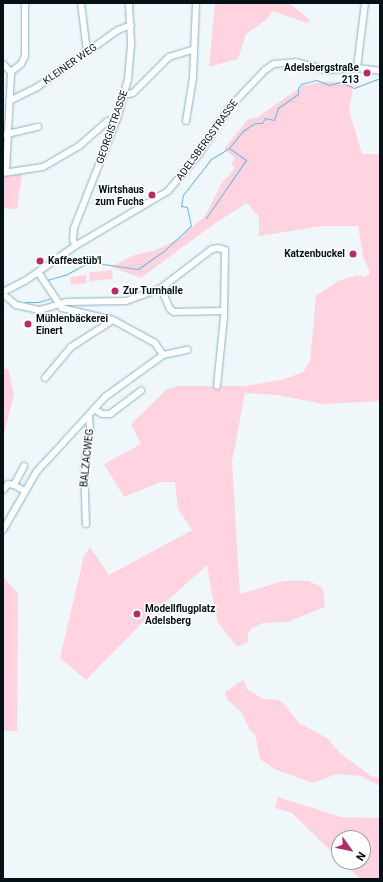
<!DOCTYPE html>
<html>
<head>
<meta charset="utf-8">
<style>
  body { margin:0 }
  #map { position:relative; width:383px; height:882px; overflow:hidden; background:#eff7fb; font-family:Roboto,sans-serif }
  div>[style] { position:absolute }
  .green>* { inset:0; background:#ffd3e0; transform-origin:0 0 }
  .stream>* { height:1px; margin:-0.5px; padding:0 0.5px; transform-origin:0.5px; border-radius:0.5px; background:#69b9df }
  .roads { filter:drop-shadow(0 0 1px #8db1c4) drop-shadow(0 0 1px #8db1c4) }
  .minor>* { height:6px; margin:-3px; padding:0 3px; transform-origin:3px; border-radius:3px; background:#fff }
  .dots>* { width:11px; height:11px; translate:-50% -50%; box-sizing:border-box; border:2px solid #fff; border-radius:50% }
  span { translate:-50% -50%; white-space:nowrap; text-align:center; line-height:1.15; -webkit-text-stroke:3px #fff; paint-order:stroke }
  .street-label { font-size:10px; color:#041117 }
  .poi-label { font-size:10px; color:#041117; font-weight:700 }
  .right { translate:-100% -50%; text-align:right }
  .left { translate:0 -50%; text-align:left }
  .frame { position:absolute; inset:0; border:4px solid #041117; pointer-events:none }
  .north { position:absolute; left:331px; top:830px; width:40px; height:40px; box-sizing:border-box; background:#fff; border:1px solid #9ba0a2; border-radius:50%; rotate:123deg; font-size:11px; font-weight:700; line-height:16px; text-align:center; color:#041117 }
  .north::after { content:''; display:block; margin:auto; width:14px; height:18px; background:#b42b6a; clip-path:polygon(50% 0,100% 100%,50% 72%,0 100%) }
</style>
</head>
<body>
<div id="map">
  <div class="green">
    <div style="clip-path:polygon(215px 3px,289px 3px,310px 20px,307px 23px,272px 11px,267px 19px,246px 34px,238px 59px,209px 67px)"></div>
    <div style="clip-path:polygon(322px 82px,354px 82px,349px 110px,362px 154px,380px 154px,380px 401px,324px 404px,276px 395px,245px 393px,232px 462px,240px 594px,284px 581px,309px 581px,323px 588px,325px 607px,288px 622px,263px 623px,252px 628px,248px 634px,248px 642px,237px 647px,217px 621px,207px 565px,139px 626px,86px 680px,60px 658px,84px 556px,90px 547px,109px 575px,192px 530px,178px 509px,175px 482px,161px 482px,124px 497px,104px 464px,141px 444px,131px 424px,166px 390px,177px 386px,245px 386px,281px 380px,303px 372px,310px 361px,316px 296px,338px 281px,357px 275px,365px 277px,370px 273px,363px 256px,358px 226px,323px 226px,259px 236px,259px 217px,247px 203px,214px 224px,141px 278px,111px 267px,134px 255px,156px 250px,180px 238px,205px 216px,221px 184px,235px 168px,231px 164px,235px 158px,224px 149px,248px 119px,258px 117px,302px 86px)"></div>
    <div style="clip-path:polygon(22px 174px,17px 209px,3px 208px,3px 176px)"></div>
    <div style="left:112px;top:270px;width:9px;height:23px;rotate:84deg"></div>
    <div style="left:86px;top:275px;width:8px;height:16px;rotate:83deg"></div>
    <div style="clip-path:polygon(3px 368px,8px 369px,14px 394px,3px 437px)"></div>
    <div style="clip-path:polygon(3px 577px,18px 593px,17px 731px,3px 731px)"></div>
    <div style="clip-path:polygon(243px 680px,248px 690px,263px 699px,278px 700px,285px 705px,299px 723px,327px 738px,340px 753px,371px 776px,380px 778px,380px 786px,361px 776px,337px 774px,313px 783px,274px 769px,260px 759px,255px 734px,251px 732px,242px 713px,227px 699px,225px 692px)"></div>
    <div style="clip-path:polygon(278px 797px,341px 817px,380px 818px,380px 879px,360px 879px,343px 862px,363px 862px,363px 838px,339px 838px,339px 859px,292px 813px,275px 808px)"></div>
  </div>
  <div class="stream">
    <div style="left:206px;top:218px;width:70px;rotate:-55.4deg"></div>
    <div style="left:246px;top:160px;width:21px;rotate:-145deg"></div>
    <div style="left:47px;top:280px;width:19px;rotate:-16deg"></div>
    <div style="left:65px;top:275px;width:27px;rotate:-28deg"></div>
    <div style="left:89px;top:262px;width:49px;rotate:8.1deg"></div>
    <div style="left:138px;top:269px;width:33px;rotate:-35deg"></div>
    <div style="left:165px;top:250px;width:35px;rotate:-43deg"></div>
    <div style="left:191px;top:226px;width:19px;rotate:-102deg"></div>
    <div style="left:187px;top:207px;width:6px;rotate:-171deg"></div>
    <div style="left:181px;top:206px;width:11px;rotate:-80deg"></div>
    <div style="left:183px;top:195px;width:46px;rotate:-52.1deg"></div>
    <div style="left:211px;top:159px;width:21px;rotate:-31deg"></div>
    <div style="left:229px;top:148px;width:22px;rotate:-51deg"></div>
    <div style="left:243px;top:131px;width:14px;rotate:-34deg"></div>
    <div style="left:255px;top:123px;width:7px"></div>
    <div style="left:262px;top:123px;width:6px;rotate:-59deg"></div>
    <div style="left:265px;top:118px;width:9px;rotate:13deg"></div>
    <div style="left:274px;top:120px;width:13px;rotate:-72deg"></div>
    <div style="left:278px;top:108px;width:24px;rotate:-35deg"></div>
    <div style="left:298px;top:94px;width:6px;rotate:-90deg"></div>
    <div style="left:298px;top:88px;width:5px;rotate:-53deg"></div>
    <div style="left:301px;top:84px;width:16px;rotate:-15deg"></div>
    <div style="left:316px;top:80px;width:14px;rotate:21deg"></div>
    <div style="left:329px;top:85px;width:11px;rotate:-15deg"></div>
    <div style="left:340px;top:82px;width:15px;rotate:23deg"></div>
    <div style="left:354px;top:88px;width:28px;rotate:-21deg"></div>
    <div style="left:25px;top:302px;width:13px"></div>
    <div style="left:38px;top:302px;width:15px;rotate:-16deg"></div>
  </div>
  <div class="roads">
    <div class="minor">
      <div style="left:81px;top:3px;width:49px;rotate:83deg"></div>
      <div style="left:3px;top:64px;width:11px;rotate:45deg"></div>
      <div style="left:357px;top:68px;width:65px;rotate:-83deg"></div>
      <div style="left:124px;top:95px;width:9px;rotate:-13deg"></div>
      <div style="left:133px;top:93px;width:51px;rotate:-45deg"></div>
      <div style="left:169px;top:57px;width:24px;rotate:-17deg"></div>
      <div style="left:9px;top:101px;width:30px;rotate:-26deg"></div>
      <div style="left:36px;top:88px;width:100px;rotate:-35.3deg"></div>
      <div style="left:118px;top:30px;width:14px;rotate:-21deg"></div>
      <div style="left:186px;top:121px;width:44px;rotate:-80.8deg"></div>
      <div style="left:193px;top:78px;width:75px;rotate:-87.7deg"></div>
      <div style="left:3px;top:135px;width:36px;rotate:-13deg"></div>
      <div style="left:6px;top:172px;width:100px;rotate:-87.1deg"></div>
      <div style="left:11px;top:72px;width:13px;rotate:-39deg"></div>
      <div style="left:21px;top:64px;width:9px;rotate:-63deg"></div>
      <div style="left:25px;top:56px;width:53px;rotate:-90deg"></div>
      <div style="left:3px;top:173px;width:40px;rotate:-8.5deg"></div>
      <div style="left:43px;top:167px;width:42px;rotate:-30.3deg"></div>
      <div style="left:79px;top:146px;width:38px;rotate:-41deg"></div>
      <div style="left:108px;top:121px;width:9px;rotate:-13deg"></div>
      <div style="left:75px;top:246px;width:7px;rotate:-106deg"></div>
      <div style="left:73px;top:239px;width:11px;rotate:-85deg"></div>
      <div style="left:74px;top:228px;width:117px;rotate:-68.5deg"></div>
      <div style="left:117px;top:119px;width:41px;rotate:-74.6deg"></div>
      <div style="left:128px;top:79px;width:37px;rotate:-85deg"></div>
      <div style="left:131px;top:42px;width:39px;rotate:-93deg"></div>
      <div style="left:161px;top:288px;width:64px;rotate:-37.4deg"></div>
      <div style="left:212px;top:249px;width:6px;rotate:-9deg"></div>
      <div style="left:218px;top:248px;width:7px;rotate:16deg"></div>
      <div style="left:225px;top:250px;width:67px;rotate:90.9deg"></div>
      <div style="left:224px;top:317px;width:69px;rotate:95.8deg"></div>
      <div style="left:3px;top:292px;width:25px;rotate:-27deg"></div>
      <div style="left:25px;top:281px;width:61px;rotate:-35deg"></div>
      <div style="left:75px;top:246px;width:108px;rotate:-30.6deg"></div>
      <div style="left:168px;top:191px;width:48px;rotate:-50deg"></div>
      <div style="left:199px;top:154px;width:55px;rotate:-56.9deg"></div>
      <div style="left:229px;top:108px;width:52px;rotate:-46.5deg"></div>
      <div style="left:265px;top:70px;width:11px;rotate:-34deg"></div>
      <div style="left:274px;top:64px;width:21px;rotate:-5deg"></div>
      <div style="left:295px;top:62px;width:33px;rotate:14deg"></div>
      <div style="left:327px;top:70px;width:30px;rotate:-4deg"></div>
      <div style="left:357px;top:68px;width:23px;rotate:7deg"></div>
      <div style="left:3px;top:294px;width:17px;rotate:40deg"></div>
      <div style="left:16px;top:305px;width:25px;rotate:12deg"></div>
      <div style="left:40px;top:310px;width:27px;rotate:-17deg"></div>
      <div style="left:66px;top:302px;width:60px;rotate:-1deg"></div>
      <div style="left:126px;top:301px;width:37px;rotate:-20deg"></div>
      <div style="left:161px;top:288px;width:23px;rotate:67deg"></div>
      <div style="left:170px;top:309px;width:5px;rotate:37deg"></div>
      <div style="left:174px;top:312px;width:49px;rotate:-1.2deg"></div>
      <div style="left:163px;top:355px;width:25px;rotate:-12deg"></div>
      <div style="left:45px;top:378px;width:40px;rotate:-50deg"></div>
      <div style="left:71px;top:347px;width:50px;rotate:-32.7deg"></div>
      <div style="left:94px;top:409px;width:9px;rotate:32deg"></div>
      <div style="left:102px;top:414px;width:8px"></div>
      <div style="left:110px;top:414px;width:39px;rotate:-37deg"></div>
      <div style="left:24px;top:466px;width:21px;rotate:118deg"></div>
      <div style="left:14px;top:485px;width:13px;rotate:29deg"></div>
      <div style="left:3px;top:490px;width:8px;rotate:-50deg"></div>
      <div style="left:8px;top:484px;width:6px;rotate:9deg"></div>
      <div style="left:86px;top:524px;width:57px;rotate:-92deg"></div>
      <div style="left:84px;top:467px;width:34px;rotate:-80deg"></div>
      <div style="left:90px;top:434px;width:19px;rotate:-93deg"></div>
      <div style="left:3px;top:530px;width:68px;rotate:-60deg"></div>
      <div style="left:37px;top:471px;width:38px;rotate:-47deg"></div>
      <div style="left:63px;top:443px;width:62px;rotate:-47.6deg"></div>
      <div style="left:105px;top:397px;width:72px;rotate:-35.9deg"></div>
      <div style="left:163px;top:355px;width:14px;rotate:-124deg"></div>
      <div style="left:155px;top:343px;width:48px;rotate:-151.3deg"></div>
      <div style="left:113px;top:320px;width:52px;rotate:-166.8deg"></div>
      <div style="left:62px;top:308px;width:43px;rotate:-123.7deg"></div>
    </div>
  </div>
  <div class="dots">
    <div style="left:367px;top:73px;background:#b42b6a"></div>
    <div style="left:152px;top:195px;background:#b42b6a"></div>
    <div style="left:353px;top:254px;background:#b42b6a"></div>
    <div style="left:40px;top:261px;background:#b42b6a"></div>
    <div style="left:115px;top:291px;background:#b42b6a"></div>
    <div style="left:28px;top:324px;background:#b42b6a"></div>
    <div style="left:137px;top:614px;background:#b42b6a"></div>
  </div>
  <div class="street-label">
    <span style="left:70px;top:64px;rotate:-35deg">KLEINER WEG</span>
    <span style="left:112px;top:127px;rotate:-71deg">GEORGISTRASSE</span>
    <span style="left:207px;top:140px;rotate:-54deg">ADELSBERGSTRASSE</span>
    <span style="left:87px;top:458px;rotate:-84deg">BALZACWEG</span>
  </div>
  <div class="poi-label">
    <span class="right" style="left:359px;top:73px">Adelsbergstraße<br>213</span>
    <span class="right" style="left:144px;top:195px">Wirtshaus<br>zum Fuchs</span>
    <span class="right" style="left:345px;top:254px">Katzenbuckel</span>
    <span class="left" style="left:48px;top:261px">Kaffeestüb'l</span>
    <span class="left" style="left:123px;top:291px">Zur Turnhalle</span>
    <span class="left" style="left:36px;top:324px">Mühlenbäckerei<br>Einert</span>
    <span class="left" style="left:145px;top:614px">Modellflugplatz<br>Adelsberg</span>
  </div>
  <div class="frame"></div>
  <div class="north">N</div>
</div>
</body>
</html>
